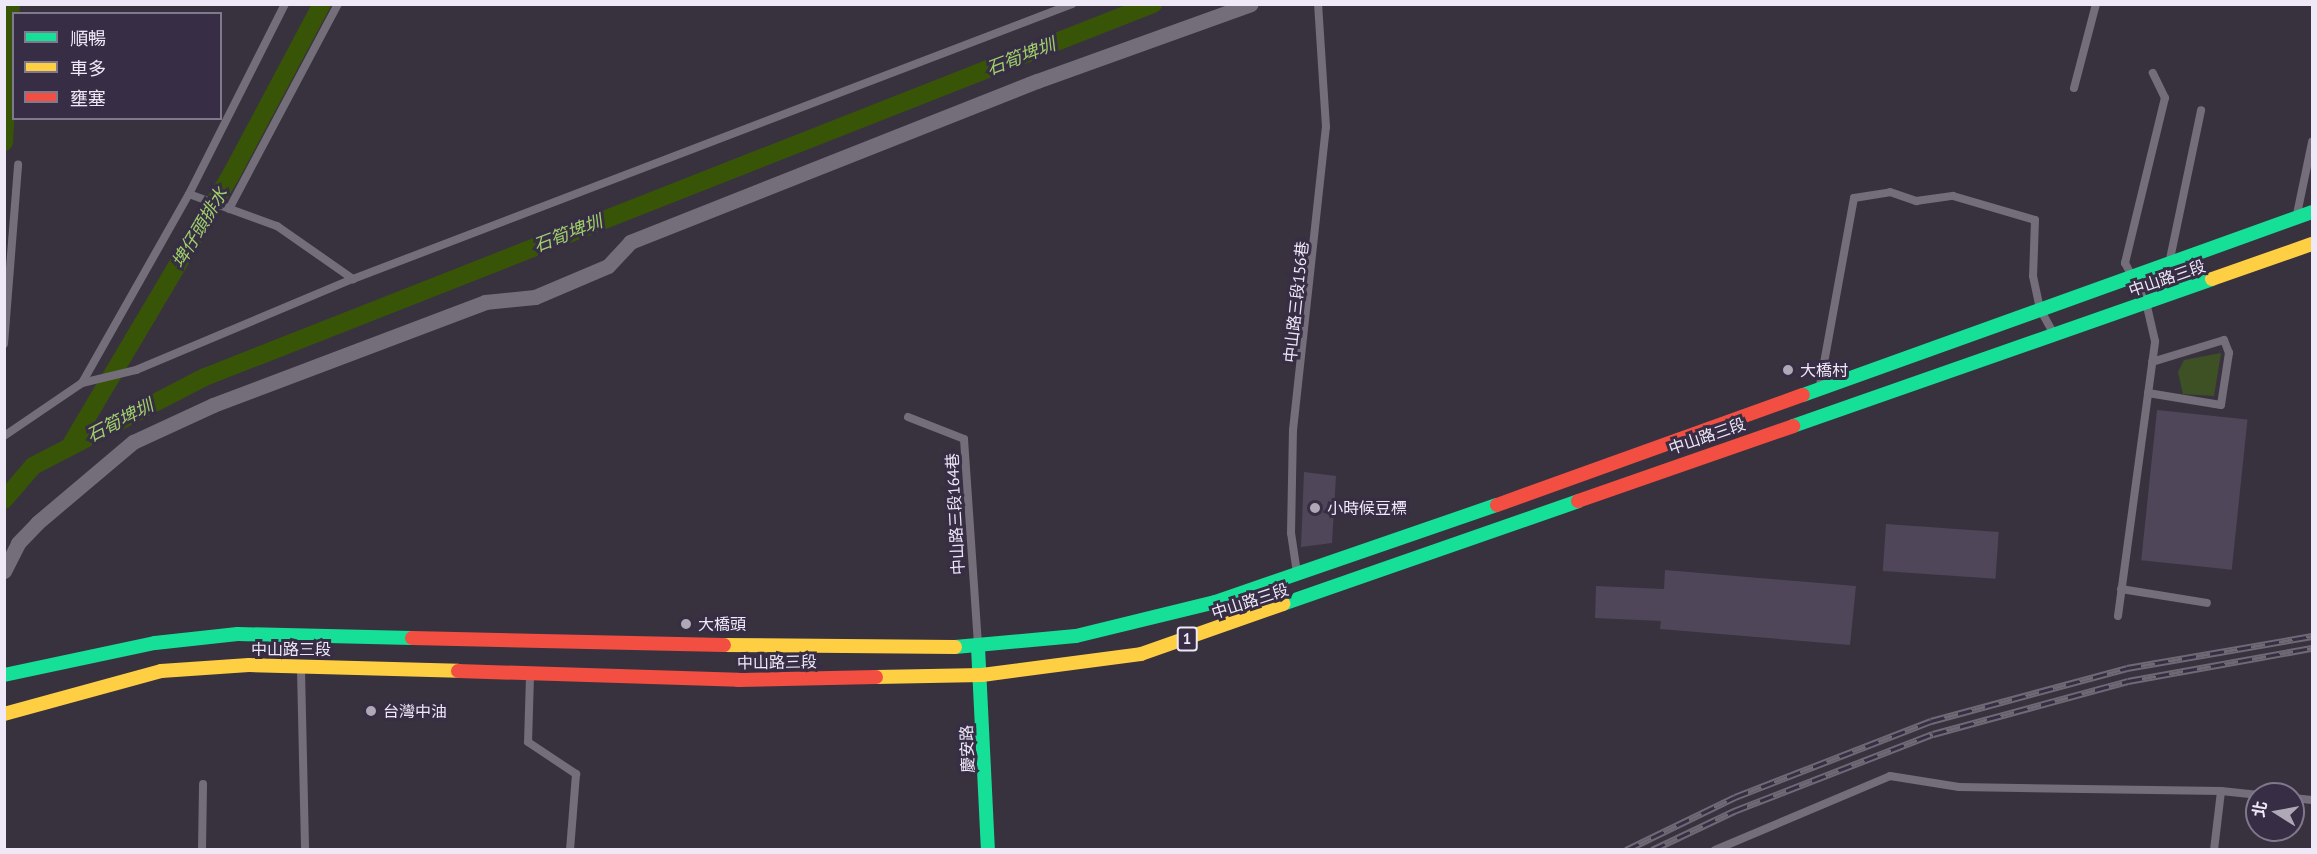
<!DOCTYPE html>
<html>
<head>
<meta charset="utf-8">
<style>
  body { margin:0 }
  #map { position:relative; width:2317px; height:854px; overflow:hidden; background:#38323f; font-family:"PT Sans","Noto Sans TC",sans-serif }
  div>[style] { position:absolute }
  .green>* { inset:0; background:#3d5125 }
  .canal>* { height:18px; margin:-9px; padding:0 9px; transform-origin:9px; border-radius:9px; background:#385507 }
  .building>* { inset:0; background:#4f4659; transform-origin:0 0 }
  .lane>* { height:8px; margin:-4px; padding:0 4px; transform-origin:4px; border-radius:4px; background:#736e7a }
  .street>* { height:15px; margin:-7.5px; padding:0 7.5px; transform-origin:7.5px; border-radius:7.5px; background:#736e7a }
  .fast>* { height:14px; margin:-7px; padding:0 7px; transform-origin:7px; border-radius:7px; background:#16e098 }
  .slow>* { height:14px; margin:-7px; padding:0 7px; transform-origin:7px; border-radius:7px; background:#ffcf43 }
  .jam>* { height:14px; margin:-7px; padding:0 7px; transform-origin:7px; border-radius:7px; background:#f24e42 }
  .rail>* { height:7px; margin-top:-3.5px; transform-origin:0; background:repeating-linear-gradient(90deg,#372d44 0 14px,#6e6975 0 28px); box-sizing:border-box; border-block:2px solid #6e6975 }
  .dots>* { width:16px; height:16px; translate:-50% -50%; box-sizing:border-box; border:3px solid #372d44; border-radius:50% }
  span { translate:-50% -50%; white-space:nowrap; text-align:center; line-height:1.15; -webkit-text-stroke:6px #372d44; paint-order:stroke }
  .shield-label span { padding:2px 4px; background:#372d44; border:2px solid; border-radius:4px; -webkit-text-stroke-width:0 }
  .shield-label { font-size:15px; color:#eee8f7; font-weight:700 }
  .street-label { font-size:16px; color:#eee8f7 }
  .poi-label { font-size:16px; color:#eee8f7 }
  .left { translate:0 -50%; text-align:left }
  .water-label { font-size:18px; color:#9fd069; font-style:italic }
  .frame { position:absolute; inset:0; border:6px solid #eee8f7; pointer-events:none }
  .legend { position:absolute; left:12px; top:12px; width:210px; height:108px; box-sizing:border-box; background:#372d44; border:2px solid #80788c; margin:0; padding:8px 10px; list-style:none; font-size:18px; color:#eee8f7 }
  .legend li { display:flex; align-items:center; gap:12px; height:30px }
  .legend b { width:30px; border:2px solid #80788c }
  .north { position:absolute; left:2245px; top:782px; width:60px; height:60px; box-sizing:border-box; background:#372d44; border:2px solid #80788c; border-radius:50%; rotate:281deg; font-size:16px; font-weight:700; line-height:24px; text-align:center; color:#eee8f7 }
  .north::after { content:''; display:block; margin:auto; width:21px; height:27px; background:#aea8b7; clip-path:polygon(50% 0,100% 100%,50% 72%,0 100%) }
</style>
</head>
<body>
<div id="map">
  <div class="green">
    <div style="clip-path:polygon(2221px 353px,2214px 396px,2183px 394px,2178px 372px,2184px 360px)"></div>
  </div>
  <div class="canal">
    <div style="left:4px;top:142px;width:138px;rotate:-87.1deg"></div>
    <div style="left:70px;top:446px;width:317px;rotate:-59.3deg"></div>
    <div style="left:232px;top:173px;width:191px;rotate:-62deg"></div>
    <div style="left:4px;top:500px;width:45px;rotate:-49.5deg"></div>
    <div style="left:33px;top:466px;width:194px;rotate:-27.4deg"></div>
    <div style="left:205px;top:377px;width:1019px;rotate:-21.48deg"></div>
  </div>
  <div class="building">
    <div style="left:2157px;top:410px;width:91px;height:151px;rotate:6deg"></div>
    <div style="clip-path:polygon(1304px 472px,1336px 476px,1332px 543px,1301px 547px)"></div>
    <div style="left:1886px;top:524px;width:113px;height:47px;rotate:4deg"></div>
    <div style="clip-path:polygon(1665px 570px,1856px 586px,1850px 645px,1660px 629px,1661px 621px,1595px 618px,1596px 586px,1664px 589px)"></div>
  </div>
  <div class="lane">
    <div style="left:2074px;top:88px;width:87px;rotate:-75.3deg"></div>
    <div style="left:189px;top:194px;width:213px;rotate:-63.2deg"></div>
    <div style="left:229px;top:209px;width:232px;rotate:-62deg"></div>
    <div style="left:2297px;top:214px;width:74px;rotate:-78.2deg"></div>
    <div style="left:2170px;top:259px;width:152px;rotate:-78.2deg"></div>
    <div style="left:4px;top:344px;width:180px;rotate:-85.5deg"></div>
    <div style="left:82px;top:383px;width:56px;rotate:-13.5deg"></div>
    <div style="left:136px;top:370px;width:235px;rotate:-22.8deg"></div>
    <div style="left:1820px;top:385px;width:190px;rotate:-79.7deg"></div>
    <div style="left:1854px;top:198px;width:36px;rotate:-9deg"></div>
    <div style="left:1890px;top:192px;width:28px;rotate:19deg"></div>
    <div style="left:1916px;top:201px;width:37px;rotate:-8deg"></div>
    <div style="left:1953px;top:196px;width:85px;rotate:16.3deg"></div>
    <div style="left:2035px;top:220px;width:56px;rotate:92deg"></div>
    <div style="left:2033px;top:276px;width:34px;rotate:78deg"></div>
    <div style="left:2040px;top:309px;width:25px;rotate:61deg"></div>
    <div style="left:2148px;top:393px;width:74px;rotate:9.3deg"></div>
    <div style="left:2221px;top:405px;width:53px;rotate:-81.3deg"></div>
    <div style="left:2229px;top:353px;width:14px;rotate:-111deg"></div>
    <div style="left:2224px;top:340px;width:75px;rotate:163deg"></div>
    <div style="left:908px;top:417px;width:60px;rotate:21.4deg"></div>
    <div style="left:964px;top:439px;width:205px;rotate:86.1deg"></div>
    <div style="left:4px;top:436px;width:94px;rotate:-34.2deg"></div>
    <div style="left:82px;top:383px;width:217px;rotate:-60.5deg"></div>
    <div style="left:189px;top:194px;width:94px;rotate:20deg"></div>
    <div style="left:277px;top:226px;width:93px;rotate:34.9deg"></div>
    <div style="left:353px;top:279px;width:770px;rotate:-20.93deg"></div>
    <div style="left:1297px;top:573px;width:40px;rotate:-98.5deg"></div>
    <div style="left:1291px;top:533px;width:103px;rotate:-88.9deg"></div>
    <div style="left:1293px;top:430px;width:305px;rotate:-83.8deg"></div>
    <div style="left:1326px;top:127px;width:123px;rotate:-93.7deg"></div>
    <div style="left:2121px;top:589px;width:87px;rotate:9.2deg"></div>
    <div style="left:2118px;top:616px;width:277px;rotate:-82.3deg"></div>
    <div style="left:2155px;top:341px;width:39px;rotate:-103deg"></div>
    <div style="left:2146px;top:303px;width:45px;rotate:-117.7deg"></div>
    <div style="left:2125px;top:263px;width:170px;rotate:-76.4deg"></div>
    <div style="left:2165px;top:98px;width:28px;rotate:-116deg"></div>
    <div style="left:301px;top:670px;width:180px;rotate:88.7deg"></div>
    <div style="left:530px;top:676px;width:66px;rotate:91.7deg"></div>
    <div style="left:528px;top:742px;width:58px;rotate:33.7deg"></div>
    <div style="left:576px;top:774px;width:76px;rotate:94.5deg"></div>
    <div style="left:2293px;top:798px;width:19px;rotate:6deg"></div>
    <div style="left:202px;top:850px;width:66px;rotate:-89.1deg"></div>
    <div style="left:1715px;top:850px;width:190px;rotate:-22.9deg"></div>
    <div style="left:1890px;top:776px;width:70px;rotate:9.1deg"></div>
    <div style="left:1959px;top:787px;width:262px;rotate:0.9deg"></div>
    <div style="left:2214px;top:850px;width:59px;rotate:-83.2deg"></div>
    <div style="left:2221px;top:791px;width:36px;rotate:6deg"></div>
  </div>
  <div class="street">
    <div style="left:4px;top:571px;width:31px;rotate:-63deg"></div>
    <div style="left:18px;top:543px;width:28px;rotate:-46deg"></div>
    <div style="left:37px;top:523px;width:126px;rotate:-40.2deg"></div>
    <div style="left:133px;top:442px;width:88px;rotate:-24.8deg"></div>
    <div style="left:213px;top:405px;width:291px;rotate:-20.7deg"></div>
    <div style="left:485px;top:302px;width:50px;rotate:-5.7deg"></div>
    <div style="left:535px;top:297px;width:79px;rotate:-23deg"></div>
    <div style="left:608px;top:266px;width:33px;rotate:-47deg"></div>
    <div style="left:630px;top:242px;width:438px;rotate:-21.6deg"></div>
    <div style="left:1037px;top:81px;width:227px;rotate:-19.8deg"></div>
  </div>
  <div class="fast">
    <div style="left:1803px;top:395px;width:541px;rotate:-19.77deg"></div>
    <div style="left:1793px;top:426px;width:444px;rotate:-19.3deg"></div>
    <div style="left:1283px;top:604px;width:312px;rotate:-19.2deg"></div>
    <div style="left:955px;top:647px;width:121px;rotate:-5.2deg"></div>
    <div style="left:1076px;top:636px;width:143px;rotate:-13.7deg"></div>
    <div style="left:1215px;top:602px;width:298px;rotate:-19deg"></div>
    <div style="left:978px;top:647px;width:203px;rotate:87.2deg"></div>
    <div style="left:4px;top:675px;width:154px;rotate:-12deg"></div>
    <div style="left:155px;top:643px;width:83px;rotate:-6.2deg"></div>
    <div style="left:238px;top:634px;width:174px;rotate:1.3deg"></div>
  </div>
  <div class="slow">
    <div style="left:2212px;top:279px;width:106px;rotate:-19.3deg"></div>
    <div style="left:724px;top:645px;width:231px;rotate:0.5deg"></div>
    <div style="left:876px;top:677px;width:106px;rotate:-1.1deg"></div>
    <div style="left:982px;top:675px;width:160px;rotate:-7.5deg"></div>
    <div style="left:1141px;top:654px;width:151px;rotate:-19.4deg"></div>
    <div style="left:4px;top:714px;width:163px;rotate:-15.3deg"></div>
    <div style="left:161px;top:671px;width:88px;rotate:-3.9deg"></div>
    <div style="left:249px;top:665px;width:209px;rotate:1.6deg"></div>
  </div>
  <div class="jam">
    <div style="left:1578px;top:501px;width:228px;rotate:-19.2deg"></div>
    <div style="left:1497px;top:505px;width:325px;rotate:-19.8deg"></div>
    <div style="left:412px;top:638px;width:312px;rotate:1.3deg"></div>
    <div style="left:458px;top:671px;width:280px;rotate:1.8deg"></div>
    <div style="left:738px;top:680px;width:138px;rotate:-1.2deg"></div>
  </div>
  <div class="rail">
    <div style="left:1626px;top:850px;width:121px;rotate:-25.9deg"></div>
    <div style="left:1735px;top:797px;width:210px;rotate:-21.2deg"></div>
    <div style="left:1931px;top:721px;width:203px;rotate:-15.1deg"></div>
    <div style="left:2127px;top:668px;width:188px;rotate:-9.8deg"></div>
    <div style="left:1652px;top:850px;width:91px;rotate:-25.4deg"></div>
    <div style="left:1734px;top:811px;width:213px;rotate:-21.2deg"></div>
    <div style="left:1933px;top:734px;width:202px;rotate:-15.2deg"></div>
    <div style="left:2128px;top:681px;width:187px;rotate:-10.2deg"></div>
  </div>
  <div class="dots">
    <div style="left:1788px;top:370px;background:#aea8b7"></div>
    <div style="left:1315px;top:508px;background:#aea8b7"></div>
    <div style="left:686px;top:624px;background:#aea8b7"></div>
    <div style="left:371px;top:711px;background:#aea8b7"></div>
  </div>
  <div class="shield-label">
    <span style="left:1187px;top:639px">1</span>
  </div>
  <div class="street-label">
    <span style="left:2167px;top:278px;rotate:-19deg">中山路三段</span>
    <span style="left:1296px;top:302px;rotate:-84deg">中山路三段156巷</span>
    <span style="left:1707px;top:436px;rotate:-19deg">中山路三段</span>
    <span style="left:955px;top:514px;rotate:-93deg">中山路三段164巷</span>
    <span style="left:1250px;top:601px;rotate:-18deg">中山路三段</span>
    <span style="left:291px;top:649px">中山路三段</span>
    <span style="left:777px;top:662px;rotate:-1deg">中山路三段</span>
    <span style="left:967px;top:749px;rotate:-92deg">慶安路</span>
  </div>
  <div class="poi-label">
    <span class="left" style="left:1800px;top:370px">大橋村</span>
    <span class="left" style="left:1327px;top:508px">小時候豆標</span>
    <span class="left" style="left:698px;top:624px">大橋頭</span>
    <span class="left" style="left:383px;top:711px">台灣中油</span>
  </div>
  <div class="water-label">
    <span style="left:1021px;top:57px;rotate:-21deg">石筍埤圳</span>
    <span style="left:200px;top:228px;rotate:-59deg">埤仔頭排水</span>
    <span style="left:568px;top:234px;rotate:-21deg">石筍埤圳</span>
    <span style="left:120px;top:421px;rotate:-27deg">石筍埤圳</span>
  </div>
  <div class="frame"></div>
  <ul class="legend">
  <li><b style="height:8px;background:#16e098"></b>順暢</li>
  <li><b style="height:8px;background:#ffcf43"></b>車多</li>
  <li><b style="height:8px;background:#f24e42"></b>壅塞</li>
  </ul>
  <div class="north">北</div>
</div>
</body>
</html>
